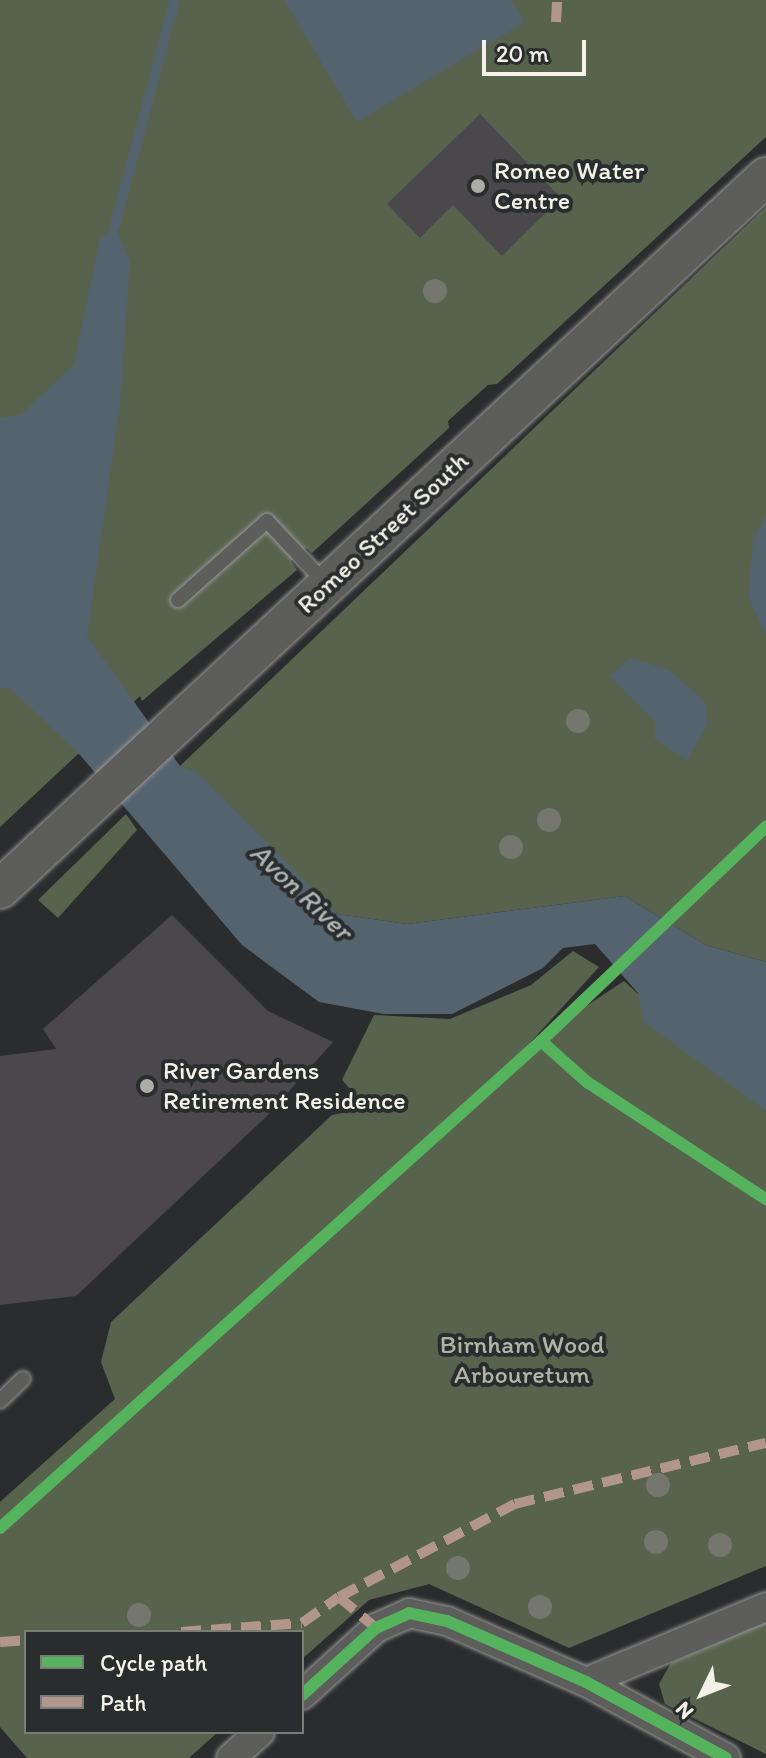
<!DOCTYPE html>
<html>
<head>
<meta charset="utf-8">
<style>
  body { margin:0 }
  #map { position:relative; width:766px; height:1758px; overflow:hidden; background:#2b2c2d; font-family:Itim,sans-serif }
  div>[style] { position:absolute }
  .green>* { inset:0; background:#58634e }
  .water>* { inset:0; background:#55636f }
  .stream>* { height:10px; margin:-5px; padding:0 5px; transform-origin:5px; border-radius:5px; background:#55636f }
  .building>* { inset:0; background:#4a484b }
  .roads { filter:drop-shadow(0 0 2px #979796) drop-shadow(0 0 2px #979796) }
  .service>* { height:14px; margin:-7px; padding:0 7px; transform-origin:7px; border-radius:7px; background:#5d5d5c }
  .minor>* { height:28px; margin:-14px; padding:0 14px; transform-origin:14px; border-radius:14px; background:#5d5d5c }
  .secondary>* { height:38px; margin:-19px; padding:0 19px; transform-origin:19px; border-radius:19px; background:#5d5d5c }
  .quiet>* { height:10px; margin-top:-5px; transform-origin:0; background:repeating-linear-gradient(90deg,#b2968c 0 20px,transparent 0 30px) }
  .cycleway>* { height:12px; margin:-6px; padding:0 6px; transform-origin:6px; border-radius:6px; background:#56b35d }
  .trees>* { width:24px; height:24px; margin:-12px; border-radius:50%; background:#75776f }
  .dots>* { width:22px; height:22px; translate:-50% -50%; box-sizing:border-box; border:4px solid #2a2d2e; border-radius:50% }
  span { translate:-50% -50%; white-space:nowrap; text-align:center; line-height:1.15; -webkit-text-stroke:8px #2a2d2e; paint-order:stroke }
  .poi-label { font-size:26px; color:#f4f1e8 }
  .left { translate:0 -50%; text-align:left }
  .street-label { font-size:26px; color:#f4f1e8 }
  .park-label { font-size:26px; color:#b1b5a5 }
  .water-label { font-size:28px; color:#aeb3b4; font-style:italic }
  .legend { position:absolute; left:24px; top:1630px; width:280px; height:104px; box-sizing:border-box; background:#2a2d2e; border:2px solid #7b7b78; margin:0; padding:10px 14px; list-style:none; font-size:24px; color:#f4f1e8 }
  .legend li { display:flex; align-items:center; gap:16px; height:40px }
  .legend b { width:40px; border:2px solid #7b7b78 }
  .north { position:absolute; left:662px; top:1654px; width:80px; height:80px; -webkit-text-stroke:6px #2a2d2e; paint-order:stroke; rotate:227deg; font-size:22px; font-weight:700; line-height:32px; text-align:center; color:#f4f1e8 }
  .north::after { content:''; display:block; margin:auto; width:28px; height:36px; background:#f4f1e8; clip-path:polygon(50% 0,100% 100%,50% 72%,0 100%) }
  .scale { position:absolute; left:482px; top:40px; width:104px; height:36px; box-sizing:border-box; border:4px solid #f4f1e8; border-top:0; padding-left:10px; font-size:24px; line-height:28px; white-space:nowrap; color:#f4f1e8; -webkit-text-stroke:6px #2a2d2e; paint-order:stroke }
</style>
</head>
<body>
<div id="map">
  <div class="green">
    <div style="clip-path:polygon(0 0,766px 0,766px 137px,497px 384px,488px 385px,448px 421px,449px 428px,312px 553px,306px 548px,291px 561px,297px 570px,142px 701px,140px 696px,0 827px)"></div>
    <div style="clip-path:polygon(766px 207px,766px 962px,706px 945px,625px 896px,407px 924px,338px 914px,180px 766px)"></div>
    <div style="clip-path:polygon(126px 814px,137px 830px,58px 918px,38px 900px)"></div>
    <div style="clip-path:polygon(573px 951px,599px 967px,529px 1044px,624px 981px,766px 1111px,766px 1566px,569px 1648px,429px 1584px,369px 1600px,302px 1659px,302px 1632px,26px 1632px,26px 1732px,218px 1732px,189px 1758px,27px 1758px,0 1727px,0 1502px,115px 1399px,101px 1362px,111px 1322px,332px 1115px,367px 1108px,342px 1080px,374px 1015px,450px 1019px,531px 985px)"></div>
    <div style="clip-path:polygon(766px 1622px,766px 1754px,665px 1704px,659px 1684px,671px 1663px)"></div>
  </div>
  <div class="water">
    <div style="clip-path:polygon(284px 0,511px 0,525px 22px,357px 122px)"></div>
    <div style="clip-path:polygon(115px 225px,130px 262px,120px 403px,87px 636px,180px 766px,199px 774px,338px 914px,407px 924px,625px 896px,706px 945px,766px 962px,766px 1111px,644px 1022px,638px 993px,595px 944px,563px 948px,543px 968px,452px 1014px,384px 1014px,319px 1002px,242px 945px,80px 755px,11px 689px,0 687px,0 418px,21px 414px,74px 365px,100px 239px)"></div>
    <div style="clip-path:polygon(766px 516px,766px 634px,748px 596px,754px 537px)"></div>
    <div style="clip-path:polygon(631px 658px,669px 670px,706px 703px,708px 723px,687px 760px,654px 738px,656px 723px,609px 676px)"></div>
  </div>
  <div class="stream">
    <div style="left:115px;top:225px;width:233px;rotate:-75.1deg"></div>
  </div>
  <div class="building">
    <div style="clip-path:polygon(480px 114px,561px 198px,502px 256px,453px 205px,420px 238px,387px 204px)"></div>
    <div style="clip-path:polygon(172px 915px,268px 1011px,333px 1042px,267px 1116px,76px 1296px,0 1305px,0 1056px,56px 1049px,43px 1029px)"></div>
  </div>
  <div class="roads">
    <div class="service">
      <div style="left:178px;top:600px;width:119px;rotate:-41.6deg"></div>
      <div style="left:267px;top:521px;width:88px;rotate:46.8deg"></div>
      <div style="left:0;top:1401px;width:32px;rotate:-44deg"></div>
    </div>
    <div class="minor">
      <div style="left:586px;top:1682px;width:195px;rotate:-22.6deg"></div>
      <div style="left:302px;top:1695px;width:100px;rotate:-42.2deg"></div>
      <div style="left:376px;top:1628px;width:36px;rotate:-24deg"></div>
      <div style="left:409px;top:1613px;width:39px;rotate:12deg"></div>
      <div style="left:447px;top:1621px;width:152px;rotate:23.7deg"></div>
      <div style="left:586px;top:1682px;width:159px;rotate:28.5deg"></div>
      <div style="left:231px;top:1758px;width:39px;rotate:-42deg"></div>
    </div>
    <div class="secondary">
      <div style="left:0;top:889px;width:1046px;rotate:-42.91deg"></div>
    </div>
  </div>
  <div class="quiet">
    <div style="left:556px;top:22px;width:22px;rotate:-87deg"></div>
    <div style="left:339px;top:1597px;width:48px;rotate:40deg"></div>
    <div style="left:181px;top:1632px;width:121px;rotate:-4.3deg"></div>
    <div style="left:302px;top:1623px;width:45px;rotate:-35.1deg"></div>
    <div style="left:339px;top:1597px;width:199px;rotate:-27.9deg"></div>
    <div style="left:515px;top:1504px;width:258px;rotate:-13.7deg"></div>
    <div style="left:0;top:1642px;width:26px;rotate:-4deg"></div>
  </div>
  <div class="cycleway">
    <div style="left:541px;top:1041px;width:62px;rotate:41.7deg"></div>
    <div style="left:587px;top:1082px;width:214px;rotate:33.2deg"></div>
    <div style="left:0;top:1528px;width:728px;rotate:-41.99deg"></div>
    <div style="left:541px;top:1041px;width:311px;rotate:-43.6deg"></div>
    <div style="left:302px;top:1695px;width:100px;rotate:-42.2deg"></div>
    <div style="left:376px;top:1628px;width:36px;rotate:-24deg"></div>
    <div style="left:409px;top:1613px;width:39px;rotate:12deg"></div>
    <div style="left:447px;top:1621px;width:152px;rotate:23.7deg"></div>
    <div style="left:586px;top:1682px;width:159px;rotate:28.5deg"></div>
  </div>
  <div class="trees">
    <div style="left:435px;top:291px"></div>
    <div style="left:578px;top:721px"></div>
    <div style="left:549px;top:820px"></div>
    <div style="left:511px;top:847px"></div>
    <div style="left:658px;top:1485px"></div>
    <div style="left:656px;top:1542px"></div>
    <div style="left:720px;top:1545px"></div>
    <div style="left:458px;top:1568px"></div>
    <div style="left:540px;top:1607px"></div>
    <div style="left:139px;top:1615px"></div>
  </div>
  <div class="dots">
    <div style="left:478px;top:186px;background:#aeaca7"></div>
    <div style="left:147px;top:1086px;background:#aeaca7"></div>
  </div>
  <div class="poi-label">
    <span class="left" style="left:494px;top:186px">Romeo Water<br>Centre</span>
    <span class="left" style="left:163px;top:1086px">River Gardens<br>Retirement Residence</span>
  </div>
  <div class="street-label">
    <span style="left:383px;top:533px;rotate:-43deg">Romeo Street South</span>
  </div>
  <div class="park-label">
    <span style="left:522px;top:1360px">Birnham Wood<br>Arbouretum</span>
  </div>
  <div class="water-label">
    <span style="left:302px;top:891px;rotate:43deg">Avon River</span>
  </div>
  <ul class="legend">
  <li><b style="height:10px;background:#56b35d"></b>Cycle path</li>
  <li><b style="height:10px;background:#b2968c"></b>Path</li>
  </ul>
  <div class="north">N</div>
  <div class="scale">20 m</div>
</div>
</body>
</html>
